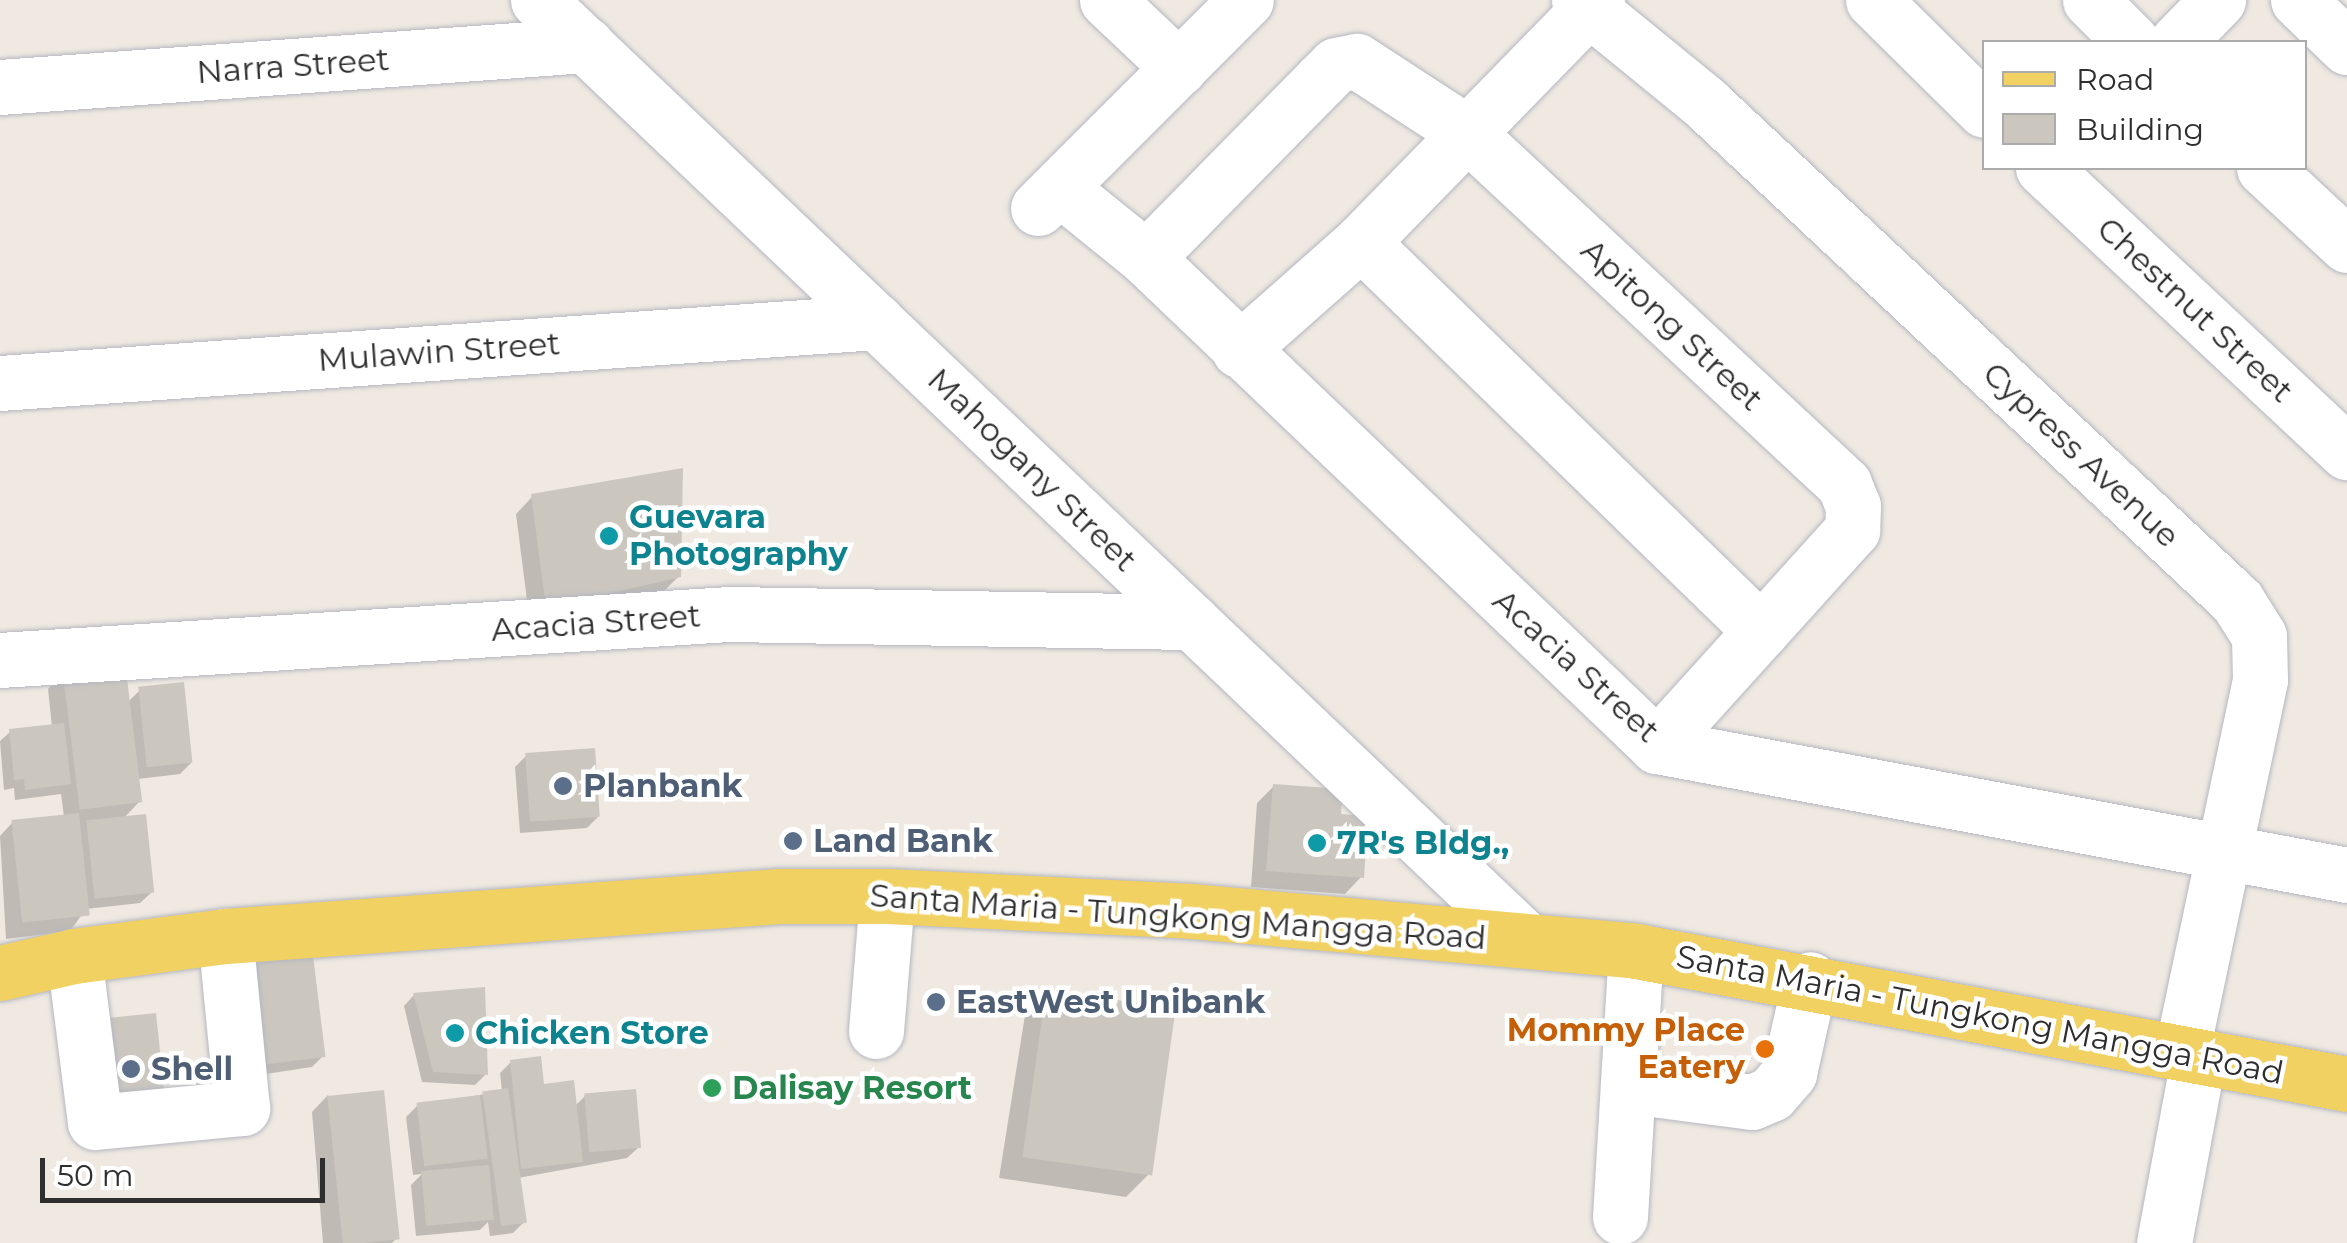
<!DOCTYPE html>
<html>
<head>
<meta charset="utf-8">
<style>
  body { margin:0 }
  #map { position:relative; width:2347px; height:1243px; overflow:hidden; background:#efe9e1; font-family:Montserrat,sans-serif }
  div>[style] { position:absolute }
  .shadow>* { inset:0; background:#0003 }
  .building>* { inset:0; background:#cbc7bf; transform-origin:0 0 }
  .roads { filter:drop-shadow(0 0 2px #b4b7c1) drop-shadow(0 0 2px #b4b7c1) }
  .minor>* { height:55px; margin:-27.5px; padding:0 27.5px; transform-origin:27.5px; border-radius:27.5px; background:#fff }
  .major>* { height:55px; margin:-27.5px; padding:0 27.5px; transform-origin:27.5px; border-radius:27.5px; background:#f2d163 }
  .dots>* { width:28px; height:28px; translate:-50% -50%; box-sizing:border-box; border:5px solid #fff; border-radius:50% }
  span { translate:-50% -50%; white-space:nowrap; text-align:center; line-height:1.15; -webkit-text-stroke:9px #fff; paint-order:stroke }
  .street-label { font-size:32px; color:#2e2e2e }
  .culture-label { font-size:32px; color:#0d838f; font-weight:700 }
  .left { translate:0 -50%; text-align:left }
  .service-label { font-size:32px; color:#4e5e75; font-weight:700 }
  .food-label { font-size:32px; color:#c56008; font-weight:700 }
  .right { translate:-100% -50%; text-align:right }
  .leisure-label { font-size:32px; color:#27864d; font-weight:700 }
  .legend { position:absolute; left:1982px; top:40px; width:325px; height:130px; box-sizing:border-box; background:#fff; border:2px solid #ababab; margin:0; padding:12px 18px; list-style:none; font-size:30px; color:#2e2e2e }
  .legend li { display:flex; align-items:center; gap:20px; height:50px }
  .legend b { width:50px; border:2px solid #ababab }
  .scale { position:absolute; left:40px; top:1158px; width:285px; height:45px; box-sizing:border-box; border:5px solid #2e2e2e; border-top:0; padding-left:12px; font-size:30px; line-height:35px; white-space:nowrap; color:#2e2e2e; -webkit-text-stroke:8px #fff; paint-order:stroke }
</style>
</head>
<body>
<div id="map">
  <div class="shadow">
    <div style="clip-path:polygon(532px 497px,679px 576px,662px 593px,530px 624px,516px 514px)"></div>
    <div style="clip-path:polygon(65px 672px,128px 702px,139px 691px,191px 763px,180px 774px,138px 779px,140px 801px,122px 820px,152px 892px,140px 903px,86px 909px,70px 931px,6px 939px,0 836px,12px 823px,64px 817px,61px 794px,15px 800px,14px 788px,4px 790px,0 741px,10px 732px,52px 727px,48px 689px)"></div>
    <div style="clip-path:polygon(526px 756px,598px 817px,587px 828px,520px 833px,515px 767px)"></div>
    <div style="clip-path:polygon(1274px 786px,1338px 817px,1361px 877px,1345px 894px,1251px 887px,1257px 803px)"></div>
    <div style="clip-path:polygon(233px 963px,323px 1056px,312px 1067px,252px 1076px)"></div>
    <div style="clip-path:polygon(1046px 993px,1148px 1175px,1126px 1197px,999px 1178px,1025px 1015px)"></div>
    <div style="clip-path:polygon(414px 995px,486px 1074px,475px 1085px,422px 1082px,404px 1006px)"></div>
    <div style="clip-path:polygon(511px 1062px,575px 1106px,585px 1096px,639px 1147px,627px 1158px,518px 1178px,524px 1222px,513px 1233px,490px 1236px,488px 1222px,480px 1230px,416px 1236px,411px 1185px,422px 1174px,413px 1175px,406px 1117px,417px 1106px,502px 1091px,500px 1073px)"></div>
    <div style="clip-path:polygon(328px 1095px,397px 1238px,392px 1243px,323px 1243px,312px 1112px)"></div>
  </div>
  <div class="building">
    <div style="clip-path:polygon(683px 468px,681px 577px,546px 608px,531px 494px)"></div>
    <div style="left:125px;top:662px;width:141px;height:63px;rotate:83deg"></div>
    <div style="left:184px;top:682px;width:81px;height:46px;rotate:84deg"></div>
    <div style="clip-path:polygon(64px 723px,71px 784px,25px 790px,24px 779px,14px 780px,9px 729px)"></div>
    <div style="left:595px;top:748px;width:69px;height:70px;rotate:86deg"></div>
    <div style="clip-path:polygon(1273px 784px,1343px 789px,1341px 814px,1368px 816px,1364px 878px,1266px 871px)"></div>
    <div style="left:79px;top:813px;width:103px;height:68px;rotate:84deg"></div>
    <div style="left:146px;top:814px;width:79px;height:60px;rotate:84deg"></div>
    <div style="left:311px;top:939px;width:119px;height:69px;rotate:83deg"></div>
    <div style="clip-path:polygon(485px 987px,488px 1075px,433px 1072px,413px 993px)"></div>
    <div style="left:1046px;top:990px;width:131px;height:169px;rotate:8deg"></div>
    <div style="left:156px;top:1013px;width:89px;height:46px;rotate:84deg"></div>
    <div style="clip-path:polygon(541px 1056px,544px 1084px,574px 1080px,583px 1162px,521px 1169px,510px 1060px)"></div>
    <div style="left:508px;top:1088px;width:136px;height:26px;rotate:82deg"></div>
    <div style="left:636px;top:1089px;width:59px;height:52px;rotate:85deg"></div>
    <div style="left:384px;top:1090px;width:150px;height:57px;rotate:84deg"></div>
    <div style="left:480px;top:1095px;width:64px;height:64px;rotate:83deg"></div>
    <div style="left:489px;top:1165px;width:55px;height:68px;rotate:85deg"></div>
  </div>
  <div class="roads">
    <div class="minor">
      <div style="left:538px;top:0;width:1364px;rotate:43.57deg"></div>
      <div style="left:1107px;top:0;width:99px;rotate:43.4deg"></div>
      <div style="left:1579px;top:0;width:161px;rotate:39.2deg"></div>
      <div style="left:1704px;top:102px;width:730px;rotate:43.11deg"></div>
      <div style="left:2237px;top:601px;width:41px;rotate:57.8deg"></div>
      <div style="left:2259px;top:636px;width:44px;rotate:88.7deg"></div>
      <div style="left:2260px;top:680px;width:378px;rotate:101.9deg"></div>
      <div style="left:1873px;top:0;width:156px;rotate:44.7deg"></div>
      <div style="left:2090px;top:0;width:59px;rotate:45deg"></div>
      <div style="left:2298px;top:0;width:68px;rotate:43.8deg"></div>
      <div style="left:2177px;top:42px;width:59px;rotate:-45.7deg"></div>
      <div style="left:0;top:87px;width:588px;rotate:-4.1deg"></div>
      <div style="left:2043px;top:168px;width:416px;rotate:43.1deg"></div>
      <div style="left:2264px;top:168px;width:113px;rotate:42.9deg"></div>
      <div style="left:1067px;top:194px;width:102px;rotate:39deg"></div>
      <div style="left:1146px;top:258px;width:707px;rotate:43.68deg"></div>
      <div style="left:1657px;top:746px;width:702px;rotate:10.59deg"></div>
      <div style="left:1038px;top:208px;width:294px;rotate:-45deg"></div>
      <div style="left:1361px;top:242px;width:558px;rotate:44.2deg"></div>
      <div style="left:1146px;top:258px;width:250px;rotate:-45.5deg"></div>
      <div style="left:1321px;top:80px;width:21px;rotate:-45deg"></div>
      <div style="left:1336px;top:65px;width:21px;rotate:-11deg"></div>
      <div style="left:1357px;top:61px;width:130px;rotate:33.1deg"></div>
      <div style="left:1466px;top:132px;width:517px;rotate:42.96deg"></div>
      <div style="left:1844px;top:484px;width:24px;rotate:68deg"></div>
      <div style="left:1853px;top:506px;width:24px;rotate:92deg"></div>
      <div style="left:1852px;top:530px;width:291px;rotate:132.1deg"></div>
      <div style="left:1239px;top:350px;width:163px;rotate:-41.5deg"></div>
      <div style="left:1361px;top:242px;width:338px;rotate:-45.7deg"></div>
      <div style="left:0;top:383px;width:879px;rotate:-3.98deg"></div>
      <div style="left:0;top:660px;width:731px;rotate:-3.61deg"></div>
      <div style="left:730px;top:614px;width:462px;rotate:1deg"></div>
      <div style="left:74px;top:956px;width:167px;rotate:82.8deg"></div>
      <div style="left:95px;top:1122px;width:148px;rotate:-5.4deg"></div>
      <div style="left:242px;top:1108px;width:173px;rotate:-95.6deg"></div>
      <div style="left:876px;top:1031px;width:135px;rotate:-85.3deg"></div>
      <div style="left:1629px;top:1086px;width:124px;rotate:7.4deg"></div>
      <div style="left:1752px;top:1102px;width:21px;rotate:-23deg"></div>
      <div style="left:1771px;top:1094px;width:28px;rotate:-49deg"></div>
      <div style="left:1789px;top:1073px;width:96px;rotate:-77.4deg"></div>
      <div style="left:1620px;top:1217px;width:266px;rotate:-86.6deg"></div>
      <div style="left:2164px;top:1243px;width:191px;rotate:-79.5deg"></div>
    </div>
    <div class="major">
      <div style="left:0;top:973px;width:76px;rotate:-12.9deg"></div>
      <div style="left:74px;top:956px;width:152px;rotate:-7.5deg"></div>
      <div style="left:225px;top:936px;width:556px;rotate:-4.12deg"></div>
      <div style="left:780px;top:896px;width:107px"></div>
      <div style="left:887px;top:896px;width:305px;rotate:2.8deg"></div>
      <div style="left:1192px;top:911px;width:446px;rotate:5.1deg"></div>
      <div style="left:1636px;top:951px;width:723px;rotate:10.6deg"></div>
    </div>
  </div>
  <div class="dots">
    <div style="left:609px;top:536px;background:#0f9aa8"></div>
    <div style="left:563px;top:786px;background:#5c6f8a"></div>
    <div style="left:793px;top:841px;background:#5c6f8a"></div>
    <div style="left:1317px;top:843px;background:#0f9aa8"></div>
    <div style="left:936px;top:1002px;background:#5c6f8a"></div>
    <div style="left:455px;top:1033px;background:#0f9aa8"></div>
    <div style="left:1765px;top:1049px;background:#e8710a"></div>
    <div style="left:131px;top:1069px;background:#5c6f8a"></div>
    <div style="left:712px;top:1088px;background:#2e9e5b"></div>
  </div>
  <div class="street-label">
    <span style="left:293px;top:66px;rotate:-4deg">Narra Street</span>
    <span style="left:2195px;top:310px;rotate:43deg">Chestnut Street</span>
    <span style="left:1672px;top:325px;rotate:43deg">Apitong Street</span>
    <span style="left:439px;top:352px;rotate:-4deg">Mulawin Street</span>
    <span style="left:2081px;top:455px;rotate:43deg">Cypress Avenue</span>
    <span style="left:1032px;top:470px;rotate:44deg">Mahogany Street</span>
    <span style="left:596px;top:623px;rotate:-4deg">Acacia Street</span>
    <span style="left:1576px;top:666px;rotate:42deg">Acacia Street</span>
    <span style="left:1178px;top:917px;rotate:4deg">Santa Maria - Tungkong Mangga Road</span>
    <span style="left:1980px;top:1015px;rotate:11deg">Santa Maria - Tungkong Mangga Road</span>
  </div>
  <div class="culture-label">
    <span class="left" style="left:629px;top:536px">Guevara<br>Photography</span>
    <span class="left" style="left:1337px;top:843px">7R's Bldg.,</span>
    <span class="left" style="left:475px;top:1033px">Chicken Store</span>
  </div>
  <div class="service-label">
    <span class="left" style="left:583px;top:786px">Planbank</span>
    <span class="left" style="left:813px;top:841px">Land Bank</span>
    <span class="left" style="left:956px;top:1002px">EastWest Unibank</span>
    <span class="left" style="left:151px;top:1069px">Shell</span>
  </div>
  <div class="food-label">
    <span class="right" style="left:1745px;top:1049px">Mommy Place<br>Eatery</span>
  </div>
  <div class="leisure-label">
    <span class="left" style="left:732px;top:1088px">Dalisay Resort</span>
  </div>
  <ul class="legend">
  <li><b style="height:12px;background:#f2d163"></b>Road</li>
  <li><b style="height:28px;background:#cbc7bf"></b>Building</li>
  </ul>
  <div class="scale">50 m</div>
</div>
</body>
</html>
